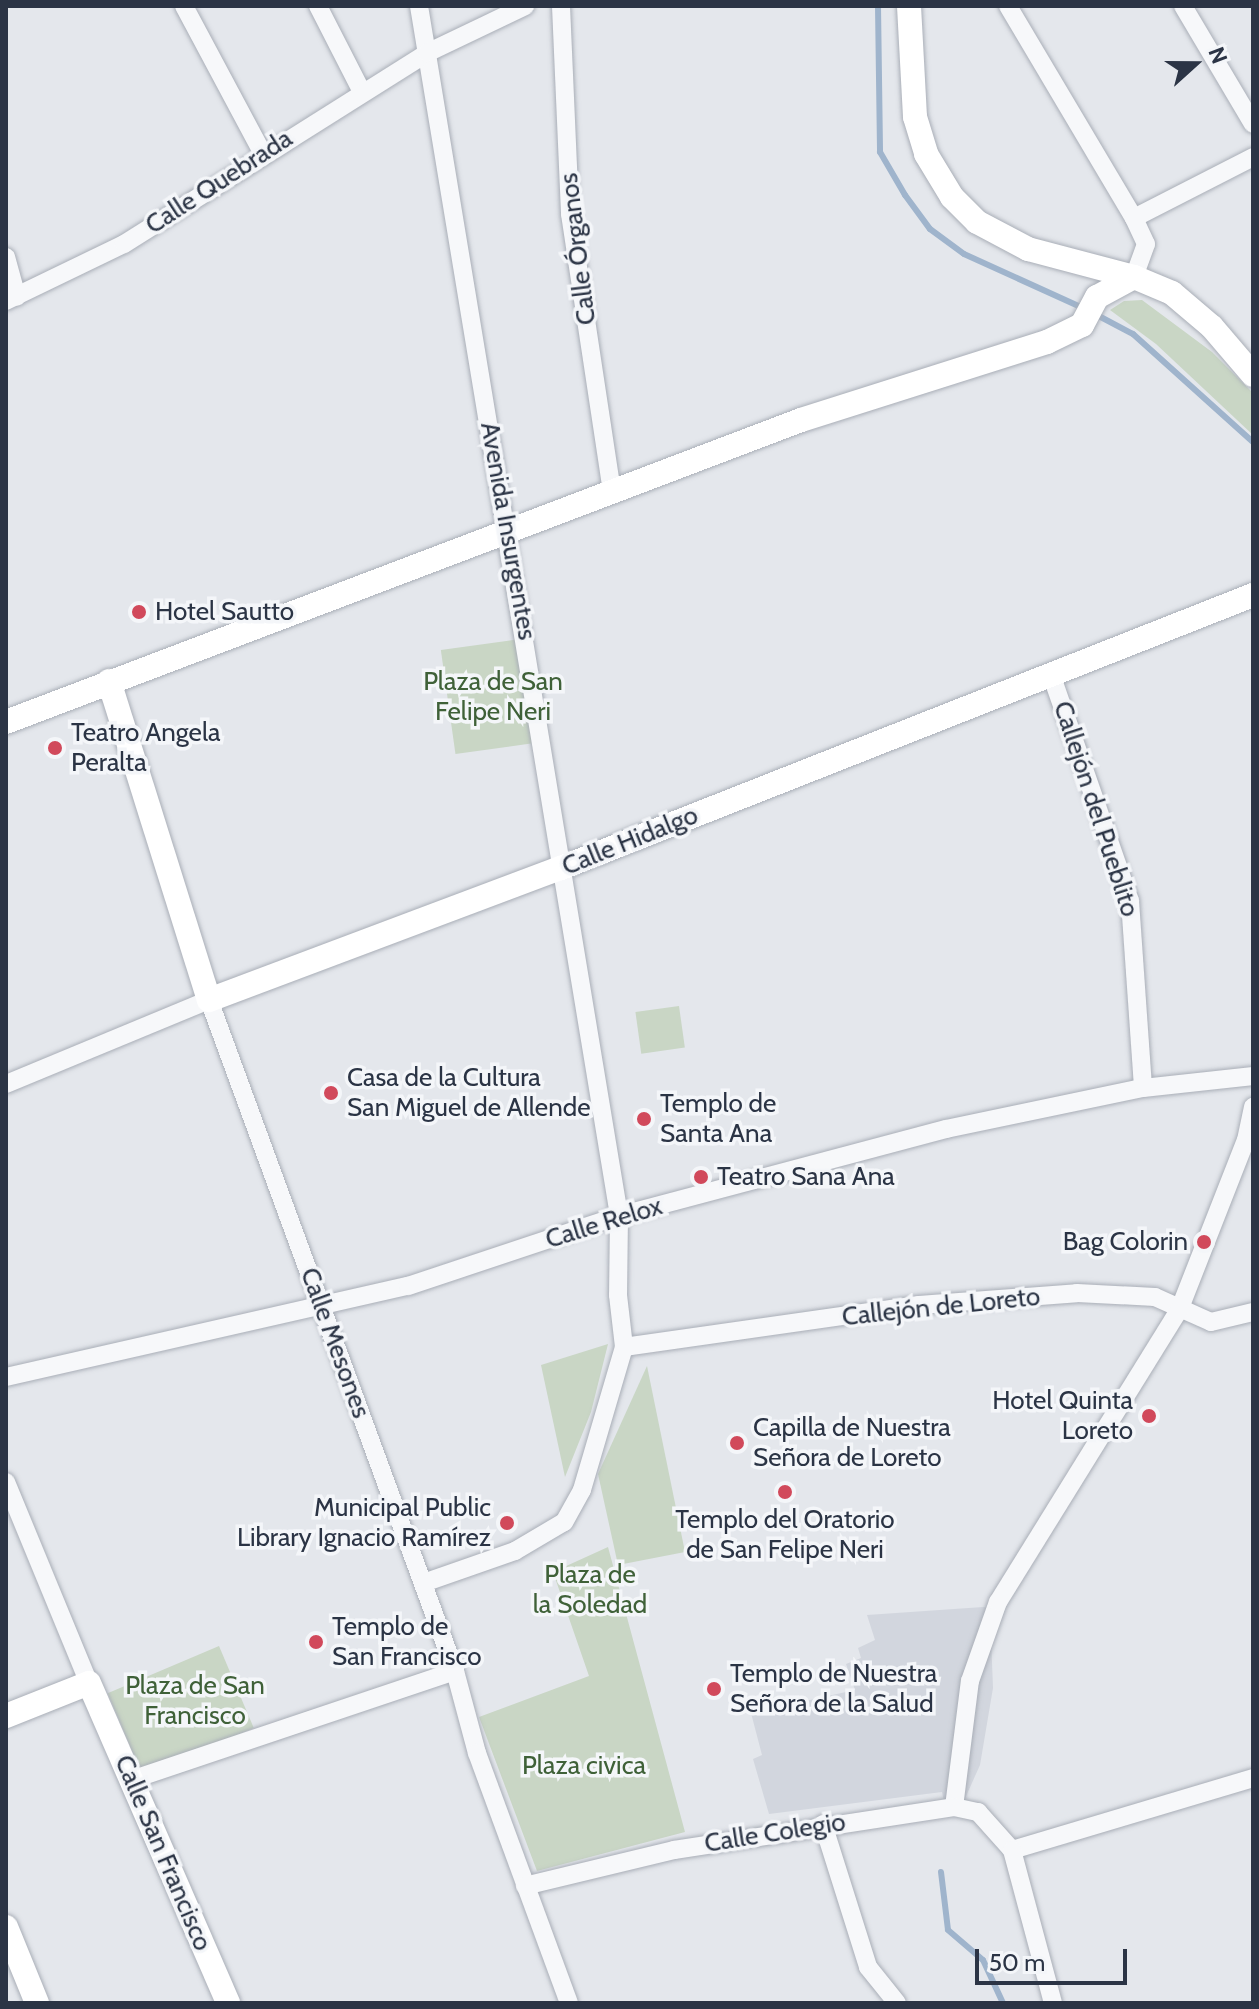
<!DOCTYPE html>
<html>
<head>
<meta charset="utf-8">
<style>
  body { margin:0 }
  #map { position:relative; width:1259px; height:2009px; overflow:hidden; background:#e4e7ec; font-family:Cabin,sans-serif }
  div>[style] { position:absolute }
  .built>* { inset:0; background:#d2d6de }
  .green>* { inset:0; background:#c9d6c5; transform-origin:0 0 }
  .stream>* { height:6px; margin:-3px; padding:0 3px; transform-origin:3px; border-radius:3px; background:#9fb4cc }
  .roads { filter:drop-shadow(0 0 2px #a9aeb7) drop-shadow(0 0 2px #a9aeb7) }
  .street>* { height:18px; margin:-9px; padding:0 9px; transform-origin:9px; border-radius:9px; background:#f7f8fa }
  .secondary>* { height:24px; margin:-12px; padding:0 12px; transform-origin:12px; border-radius:12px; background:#fff }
  .dots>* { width:22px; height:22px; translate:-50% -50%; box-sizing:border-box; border:4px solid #f4f6f9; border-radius:50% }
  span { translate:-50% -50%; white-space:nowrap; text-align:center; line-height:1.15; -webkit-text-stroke:7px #f4f6f9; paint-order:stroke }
  .street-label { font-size:26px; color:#2b3445 }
  .poi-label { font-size:26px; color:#2b3445 }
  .left { translate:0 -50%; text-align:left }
  .right { translate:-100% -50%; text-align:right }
  .park-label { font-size:26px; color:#3f6138 }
  .frame { position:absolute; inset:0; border:8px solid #2b3445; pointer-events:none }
  .north { position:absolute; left:1155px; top:24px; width:80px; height:80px; -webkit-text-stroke:6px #f4f6f9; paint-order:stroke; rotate:69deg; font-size:22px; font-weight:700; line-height:32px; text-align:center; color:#2b3445 }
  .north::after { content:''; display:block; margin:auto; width:28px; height:36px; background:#2b3445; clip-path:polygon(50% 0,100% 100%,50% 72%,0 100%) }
  .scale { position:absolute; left:975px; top:1949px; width:152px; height:36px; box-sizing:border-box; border:4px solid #2b3445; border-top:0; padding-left:10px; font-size:24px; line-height:28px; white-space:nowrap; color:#2b3445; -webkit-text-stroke:6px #f4f6f9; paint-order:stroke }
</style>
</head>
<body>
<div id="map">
  <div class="built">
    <div style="clip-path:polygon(983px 1607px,1003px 1610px,991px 1636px,993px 1688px,980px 1765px,963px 1803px,944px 1801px,942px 1792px,769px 1814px,753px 1759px,762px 1755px,751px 1713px,855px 1690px,846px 1664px,861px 1658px,858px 1648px,875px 1640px,867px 1615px)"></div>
  </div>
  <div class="green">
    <div style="clip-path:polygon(1142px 300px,1212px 352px,1253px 393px,1253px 435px,1156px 344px,1110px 310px,1124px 301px)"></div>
    <div style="left:527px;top:638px;width:105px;height:87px;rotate:82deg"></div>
    <div style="left:679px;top:1006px;width:42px;height:44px;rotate:82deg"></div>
    <div style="clip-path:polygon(608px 1344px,591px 1412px,565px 1477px,541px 1365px)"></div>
    <div style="clip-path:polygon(647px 1366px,685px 1552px,618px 1565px,598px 1474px)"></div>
    <div style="clip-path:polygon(608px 1547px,685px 1832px,537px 1871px,479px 1717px,589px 1676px,553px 1572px)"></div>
    <div style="left:219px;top:1646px;width:89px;height:121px;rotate:67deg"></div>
  </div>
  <div class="stream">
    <div style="left:878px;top:6px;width:146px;rotate:89.2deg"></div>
    <div style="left:880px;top:152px;width:50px;rotate:59.8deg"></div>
    <div style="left:905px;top:195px;width:42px;rotate:53.7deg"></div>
    <div style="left:930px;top:229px;width:42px;rotate:36.3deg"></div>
    <div style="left:964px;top:254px;width:133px;rotate:24.4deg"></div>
    <div style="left:1095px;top:314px;width:43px;rotate:27.8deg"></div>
    <div style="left:1133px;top:334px;width:161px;rotate:42deg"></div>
    <div style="left:941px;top:1872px;width:58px;rotate:83.1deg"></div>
    <div style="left:948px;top:1930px;width:46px;rotate:40.6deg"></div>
    <div style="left:983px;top:1960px;width:47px;rotate:65.1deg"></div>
  </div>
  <div class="roads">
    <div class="street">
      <div style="left:184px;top:6px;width:168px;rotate:61.9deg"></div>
      <div style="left:318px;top:6px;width:97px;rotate:62.9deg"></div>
      <div style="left:419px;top:6px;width:1226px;rotate:80.61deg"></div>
      <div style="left:619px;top:1216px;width:79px;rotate:90.7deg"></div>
      <div style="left:618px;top:1295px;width:52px;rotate:83.4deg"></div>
      <div style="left:624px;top:1347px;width:149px;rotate:106.4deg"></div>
      <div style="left:582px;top:1490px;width:37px;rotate:119deg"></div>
      <div style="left:564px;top:1522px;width:57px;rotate:149.4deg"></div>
      <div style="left:515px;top:1551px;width:97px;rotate:160.8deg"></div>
      <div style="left:561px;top:6px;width:208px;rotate:87.5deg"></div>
      <div style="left:570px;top:214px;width:280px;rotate:81.4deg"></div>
      <div style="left:1008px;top:6px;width:247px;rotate:59.3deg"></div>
      <div style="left:1183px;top:6px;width:137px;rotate:59.3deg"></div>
      <div style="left:6px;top:257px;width:41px;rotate:74.6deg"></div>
      <div style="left:1134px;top:277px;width:35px;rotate:-70deg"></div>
      <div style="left:1146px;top:244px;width:29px;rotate:-115deg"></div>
      <div style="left:1134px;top:218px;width:134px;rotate:-27.1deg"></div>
      <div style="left:6px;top:301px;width:131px;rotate:-25.8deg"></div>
      <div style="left:124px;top:244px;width:358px;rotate:-32.2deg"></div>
      <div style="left:427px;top:53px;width:109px;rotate:-25.6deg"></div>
      <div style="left:1051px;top:674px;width:240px;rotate:70.8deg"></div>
      <div style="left:1130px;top:901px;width:187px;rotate:86deg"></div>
      <div style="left:6px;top:1084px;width:220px;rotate:-22.5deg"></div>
      <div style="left:209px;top:1000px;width:715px;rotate:69.87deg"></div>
      <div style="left:455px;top:1671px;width:85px;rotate:75deg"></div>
      <div style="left:477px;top:1753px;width:266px;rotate:69.8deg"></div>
      <div style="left:624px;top:1347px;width:298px;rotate:-8.1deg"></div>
      <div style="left:919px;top:1305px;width:158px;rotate:-4.3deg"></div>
      <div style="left:1077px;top:1293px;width:78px;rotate:2.9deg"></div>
      <div style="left:1155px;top:1297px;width:61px;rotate:24.1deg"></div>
      <div style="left:1211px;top:1322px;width:43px;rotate:-13.4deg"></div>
      <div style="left:6px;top:1377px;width:412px;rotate:-12.8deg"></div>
      <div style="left:408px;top:1286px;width:222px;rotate:-18.4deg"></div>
      <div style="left:619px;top:1216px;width:338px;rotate:-14.9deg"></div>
      <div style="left:946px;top:1129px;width:201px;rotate:-11.8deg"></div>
      <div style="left:1143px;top:1088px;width:111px;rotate:-6.2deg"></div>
      <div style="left:6px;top:1482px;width:217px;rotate:67.6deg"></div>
      <div style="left:131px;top:1780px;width:342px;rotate:-18.6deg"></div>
      <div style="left:954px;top:1807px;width:127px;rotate:-82.8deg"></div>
      <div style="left:970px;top:1681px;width:84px;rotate:-70.5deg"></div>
      <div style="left:998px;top:1602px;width:346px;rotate:-58.2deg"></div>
      <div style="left:1180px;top:1308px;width:180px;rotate:-68.6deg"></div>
      <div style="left:1246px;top:1140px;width:34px;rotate:-78deg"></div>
      <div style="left:823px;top:1824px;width:150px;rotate:72.5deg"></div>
      <div style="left:868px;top:1967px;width:46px;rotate:51.1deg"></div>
      <div style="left:1012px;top:1850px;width:252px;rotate:-16.6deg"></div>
      <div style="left:525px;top:1886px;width:153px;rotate:-13.6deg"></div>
      <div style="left:674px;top:1850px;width:283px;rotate:-8.7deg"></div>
      <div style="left:954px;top:1807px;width:25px;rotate:12deg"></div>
      <div style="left:978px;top:1812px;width:51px;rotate:48.2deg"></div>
      <div style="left:1012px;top:1850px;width:158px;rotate:75deg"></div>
    </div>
    <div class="secondary">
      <div style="left:909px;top:6px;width:111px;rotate:86.9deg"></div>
      <div style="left:915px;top:117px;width:39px;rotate:73deg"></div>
      <div style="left:926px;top:154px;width:50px;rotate:58.8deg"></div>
      <div style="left:952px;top:197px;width:35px;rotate:45deg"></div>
      <div style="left:977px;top:222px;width:58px;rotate:27.9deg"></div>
      <div style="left:1028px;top:249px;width:110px;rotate:14.8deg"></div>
      <div style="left:1134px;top:277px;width:41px;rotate:22.8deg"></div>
      <div style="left:1172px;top:293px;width:52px;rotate:40.4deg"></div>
      <div style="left:1212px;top:327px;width:63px;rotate:49.5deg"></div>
      <div style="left:109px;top:681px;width:334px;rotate:72.6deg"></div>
      <div style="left:209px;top:1000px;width:376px;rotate:-20.6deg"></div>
      <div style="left:561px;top:868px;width:744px;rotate:-21.53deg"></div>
      <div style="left:6px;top:722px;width:850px;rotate:-20.8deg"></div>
      <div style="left:801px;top:420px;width:258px;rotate:-17.6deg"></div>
      <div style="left:1047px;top:342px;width:39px;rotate:-26deg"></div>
      <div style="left:1082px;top:325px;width:32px;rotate:-62deg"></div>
      <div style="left:1097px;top:297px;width:42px;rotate:-28.4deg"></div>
      <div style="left:6px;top:1716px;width:89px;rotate:-21.7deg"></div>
      <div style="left:89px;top:1683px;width:349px;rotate:66.5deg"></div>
      <div style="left:6px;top:1927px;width:82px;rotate:67.8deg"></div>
    </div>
  </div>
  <div class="dots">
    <div style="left:139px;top:612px;background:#d1495b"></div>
    <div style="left:55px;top:748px;background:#d1495b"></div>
    <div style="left:331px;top:1093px;background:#d1495b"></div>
    <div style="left:644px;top:1119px;background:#d1495b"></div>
    <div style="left:701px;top:1177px;background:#d1495b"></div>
    <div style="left:1204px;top:1242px;background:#d1495b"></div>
    <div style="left:1149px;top:1416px;background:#d1495b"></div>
    <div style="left:737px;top:1443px;background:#d1495b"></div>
    <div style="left:785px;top:1492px;background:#d1495b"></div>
    <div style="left:507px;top:1523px;background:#d1495b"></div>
    <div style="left:316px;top:1642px;background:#d1495b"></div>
    <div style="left:714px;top:1689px;background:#d1495b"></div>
  </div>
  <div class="street-label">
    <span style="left:219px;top:182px;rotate:-33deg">Calle Quebrada</span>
    <span style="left:578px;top:249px;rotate:-97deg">Calle Órganos</span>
    <span style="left:508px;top:531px;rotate:80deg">Avenida Insurgentes</span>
    <span style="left:1096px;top:809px;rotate:72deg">Callejón del Pueblito</span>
    <span style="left:630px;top:841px;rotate:-22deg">Calle Hidalgo</span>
    <span style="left:604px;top:1223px;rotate:-17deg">Calle Relox</span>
    <span style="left:941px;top:1307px;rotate:-6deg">Callejón de Loreto</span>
    <span style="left:335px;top:1343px;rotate:70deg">Calle Mesones</span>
    <span style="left:775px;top:1833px;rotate:-9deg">Calle Colegio</span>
    <span style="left:163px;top:1853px;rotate:67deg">Calle San Francisco</span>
  </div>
  <div class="poi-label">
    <span class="left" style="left:155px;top:612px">Hotel Sautto</span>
    <span class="left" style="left:71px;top:748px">Teatro Angela<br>Peralta</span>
    <span class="left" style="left:347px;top:1093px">Casa de la Cultura<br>San Miguel de Allende</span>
    <span class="left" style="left:660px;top:1119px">Templo de<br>Santa Ana</span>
    <span class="left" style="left:717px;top:1177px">Teatro Sana Ana</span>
    <span class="right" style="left:1188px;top:1242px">Bag Colorin</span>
    <span class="right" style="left:1133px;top:1416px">Hotel Quinta<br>Loreto</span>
    <span class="left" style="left:753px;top:1443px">Capilla de Nuestra<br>Señora de Loreto</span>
    <span class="right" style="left:491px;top:1523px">Municipal Public<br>Library Ignacio Ramírez</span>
    <span style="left:785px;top:1535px">Templo del Oratorio<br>de San Felipe Neri</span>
    <span class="left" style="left:332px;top:1642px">Templo de<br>San Francisco</span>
    <span class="left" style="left:730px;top:1689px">Templo de Nuestra<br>Señora de la Salud</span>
  </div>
  <div class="park-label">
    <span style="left:493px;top:697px">Plaza de San<br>Felipe Neri</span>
    <span style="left:590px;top:1590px">Plaza de<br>la Soledad</span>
    <span style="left:195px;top:1701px">Plaza de San<br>Francisco</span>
    <span style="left:584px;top:1766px">Plaza civica</span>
  </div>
  <div class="frame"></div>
  <div class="north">N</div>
  <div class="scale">50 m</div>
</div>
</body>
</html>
